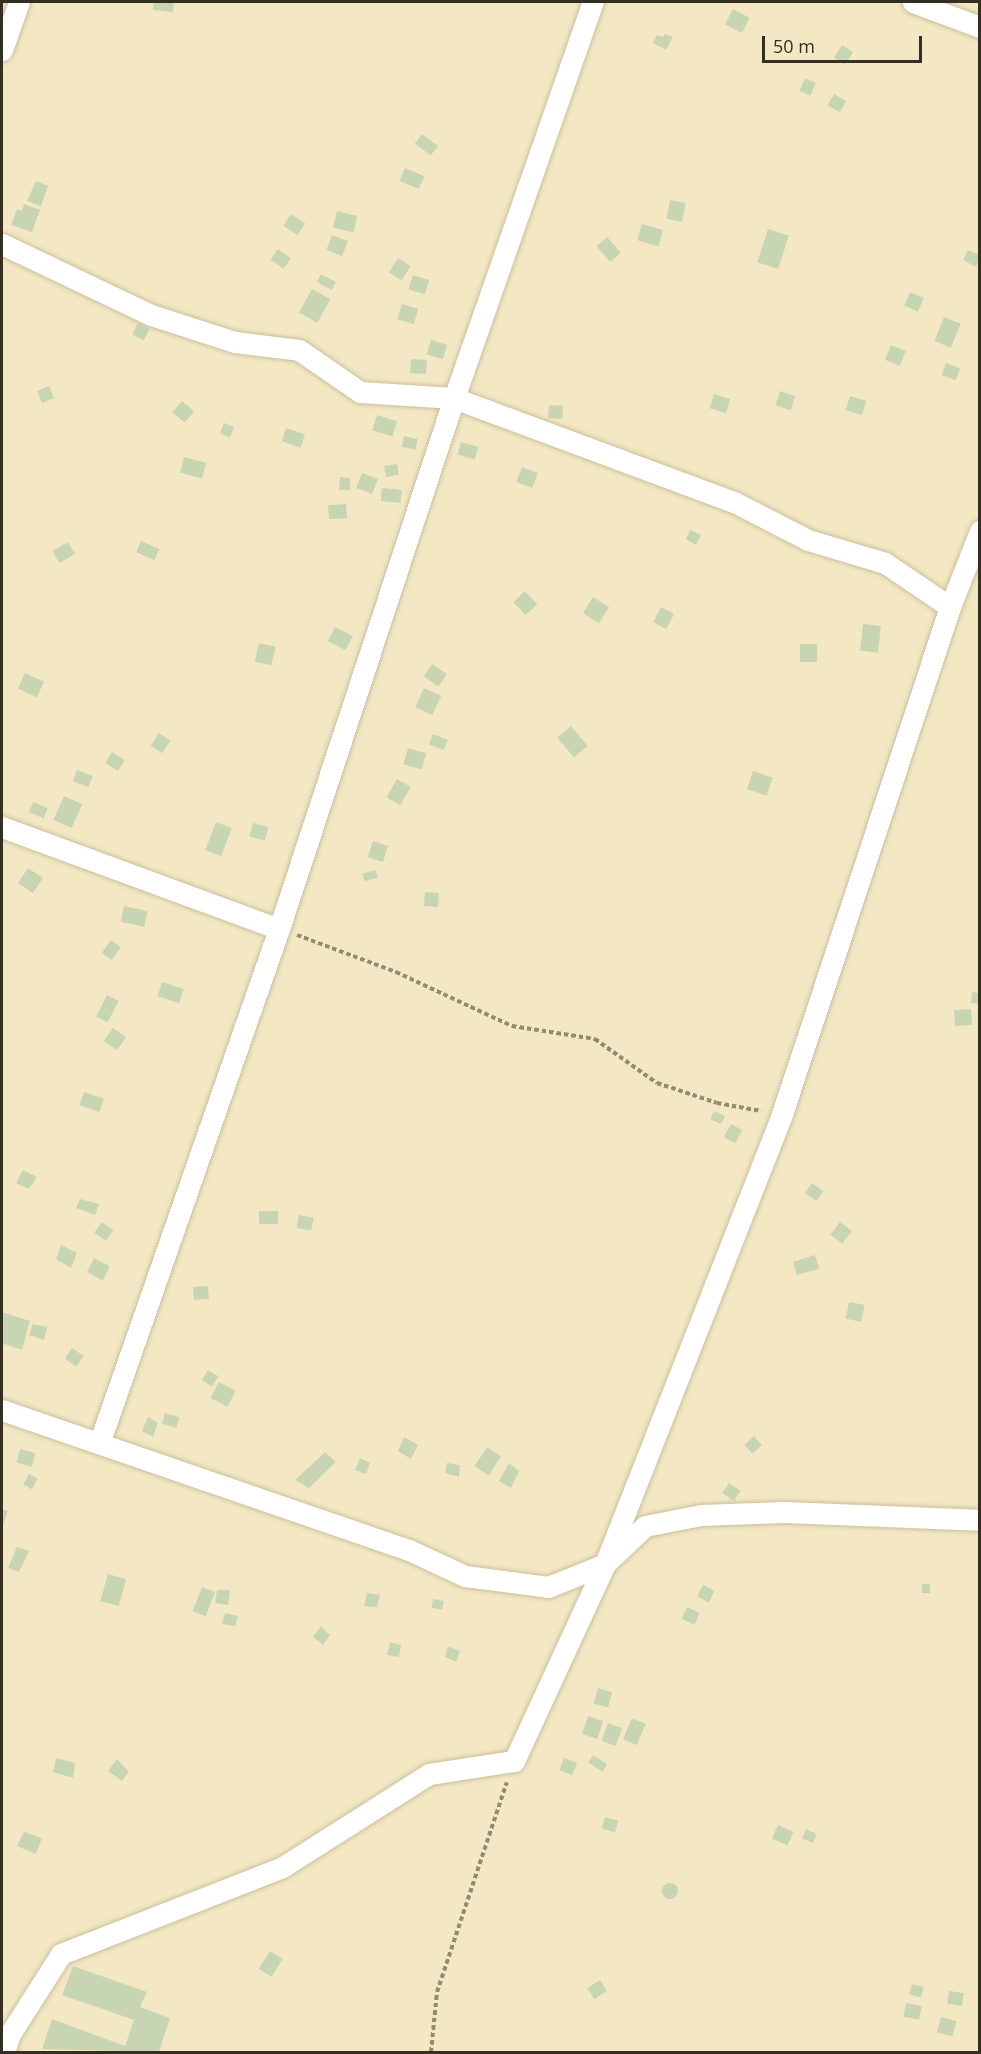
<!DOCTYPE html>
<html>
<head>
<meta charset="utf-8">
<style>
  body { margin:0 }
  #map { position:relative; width:981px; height:2054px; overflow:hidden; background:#f4e8c4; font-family:"Open Sans",sans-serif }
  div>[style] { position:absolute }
  .building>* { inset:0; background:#c8d5b3; transform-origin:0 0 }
  .round { border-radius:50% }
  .path>* { height:4px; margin-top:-2px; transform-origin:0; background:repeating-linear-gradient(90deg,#938a72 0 4.5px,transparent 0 7.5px) }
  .roads { filter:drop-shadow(0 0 2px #cbbf9c) drop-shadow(0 0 2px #cbbf9c) }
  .street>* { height:21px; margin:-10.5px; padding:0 10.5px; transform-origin:10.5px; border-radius:10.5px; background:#fff }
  span { translate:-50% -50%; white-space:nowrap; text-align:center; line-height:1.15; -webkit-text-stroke:4.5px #f4e8c4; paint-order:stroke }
  .frame { position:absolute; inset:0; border:3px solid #342f22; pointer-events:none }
  .scale { position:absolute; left:762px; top:36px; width:160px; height:27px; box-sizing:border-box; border:3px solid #342f22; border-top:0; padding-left:8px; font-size:18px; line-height:21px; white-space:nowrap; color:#342f22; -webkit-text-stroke:4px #f4e8c4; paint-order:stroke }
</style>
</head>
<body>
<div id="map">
  <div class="building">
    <div style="clip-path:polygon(154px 2px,174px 2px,173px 12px,153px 10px)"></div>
    <div style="left:733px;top:9px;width:19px;height:17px;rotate:28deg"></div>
    <div style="clip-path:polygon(665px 34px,673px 37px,666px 50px,653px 43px,657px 35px,663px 37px)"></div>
    <div style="left:842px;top:45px;width:13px;height:15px;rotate:32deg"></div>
    <div style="left:805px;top:78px;width:12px;height:14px;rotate:24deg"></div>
    <div style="left:834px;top:94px;width:14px;height:13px;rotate:30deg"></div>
    <div style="left:422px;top:134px;width:20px;height:12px;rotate:37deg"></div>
    <div style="left:405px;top:168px;width:21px;height:14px;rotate:23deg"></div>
    <div style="clip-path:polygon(36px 181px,48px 186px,41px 206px,27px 201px)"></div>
    <div style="left:670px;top:200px;width:16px;height:19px;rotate:11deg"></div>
    <div style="clip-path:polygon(24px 204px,40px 210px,32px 232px,11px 225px,17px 209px,22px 211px)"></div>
    <div style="left:337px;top:211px;width:21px;height:17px;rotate:14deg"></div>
    <div style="left:291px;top:214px;width:17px;height:14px;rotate:33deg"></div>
    <div style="left:642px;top:224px;width:22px;height:17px;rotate:16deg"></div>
    <div style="left:768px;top:229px;width:22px;height:35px;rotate:18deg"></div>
    <div style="left:332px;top:235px;width:17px;height:16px;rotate:21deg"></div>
    <div style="left:607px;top:237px;width:21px;height:14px;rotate:49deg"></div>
    <div style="left:278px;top:249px;width:16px;height:13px;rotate:35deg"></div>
    <div style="clip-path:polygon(968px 250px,980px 255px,976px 267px,963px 260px)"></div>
    <div style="left:398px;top:258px;width:15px;height:17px;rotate:32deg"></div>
    <div style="left:321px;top:274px;width:17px;height:9px;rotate:28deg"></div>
    <div style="left:413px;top:275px;width:17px;height:15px;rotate:17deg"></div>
    <div style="left:312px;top:289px;width:21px;height:27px;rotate:29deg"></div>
    <div style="left:910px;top:292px;width:15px;height:15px;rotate:23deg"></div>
    <div style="left:402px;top:304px;width:17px;height:16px;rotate:17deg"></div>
    <div style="left:944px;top:317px;width:18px;height:26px;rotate:22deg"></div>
    <div style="left:138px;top:323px;width:13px;height:13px;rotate:27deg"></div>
    <div style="left:431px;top:340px;width:17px;height:15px;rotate:17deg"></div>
    <div style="left:891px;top:345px;width:16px;height:16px;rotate:22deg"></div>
    <div style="left:411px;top:359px;width:16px;height:14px;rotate:4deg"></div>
    <div style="left:946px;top:363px;width:15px;height:13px;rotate:20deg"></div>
    <div style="left:49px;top:386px;width:13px;height:13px;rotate:67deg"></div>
    <div style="left:780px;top:391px;width:16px;height:15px;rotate:18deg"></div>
    <div style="left:714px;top:394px;width:17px;height:15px;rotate:17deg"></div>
    <div style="left:850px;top:396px;width:17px;height:15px;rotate:17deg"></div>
    <div style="left:182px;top:401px;width:16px;height:15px;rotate:40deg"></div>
    <div style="left:549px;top:405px;width:14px;height:13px;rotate:4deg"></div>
    <div style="left:377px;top:415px;width:21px;height:16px;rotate:17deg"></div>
    <div style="left:224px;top:423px;width:11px;height:11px;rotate:22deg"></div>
    <div style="left:286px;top:428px;width:20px;height:14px;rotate:18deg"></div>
    <div style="left:404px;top:436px;width:14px;height:11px;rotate:12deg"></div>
    <div style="left:461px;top:442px;width:18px;height:13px;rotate:16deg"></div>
    <div style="left:184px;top:457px;width:23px;height:16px;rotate:15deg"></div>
    <div style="left:397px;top:464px;width:11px;height:13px;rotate:80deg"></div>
    <div style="left:522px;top:467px;width:17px;height:16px;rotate:21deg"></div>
    <div style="left:362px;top:473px;width:17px;height:16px;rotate:21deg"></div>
    <div style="clip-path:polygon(340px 477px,350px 478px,350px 490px,339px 490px)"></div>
    <div style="left:382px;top:488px;width:20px;height:13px;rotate:6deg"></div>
    <div style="left:346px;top:504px;width:14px;height:18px;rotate:86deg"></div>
    <div style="clip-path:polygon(690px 530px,701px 535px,696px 545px,686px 539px)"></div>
    <div style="left:141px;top:541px;width:20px;height:12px;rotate:24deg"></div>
    <div style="left:68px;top:542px;width:14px;height:18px;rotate:60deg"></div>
    <div style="left:525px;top:591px;width:18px;height:16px;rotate:47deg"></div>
    <div style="left:593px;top:597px;width:19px;height:19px;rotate:32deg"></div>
    <div style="left:661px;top:607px;width:15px;height:17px;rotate:28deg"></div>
    <div style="left:863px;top:624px;width:18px;height:27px;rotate:6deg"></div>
    <div style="left:335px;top:627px;width:20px;height:16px;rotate:27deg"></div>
    <div style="left:259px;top:643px;width:17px;height:19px;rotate:13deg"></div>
    <div style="left:817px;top:644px;width:18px;height:17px;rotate:90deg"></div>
    <div style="left:432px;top:664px;width:18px;height:15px;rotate:34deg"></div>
    <div style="left:25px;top:673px;width:21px;height:17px;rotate:25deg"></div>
    <div style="left:424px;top:688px;width:19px;height:21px;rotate:25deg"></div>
    <div style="left:571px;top:726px;width:26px;height:18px;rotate:50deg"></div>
    <div style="left:159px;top:733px;width:14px;height:15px;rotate:34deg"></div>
    <div style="left:433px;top:734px;width:16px;height:11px;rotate:22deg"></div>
    <div style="left:408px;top:748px;width:19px;height:17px;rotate:16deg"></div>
    <div style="left:112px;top:752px;width:15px;height:13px;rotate:32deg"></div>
    <div style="left:77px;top:770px;width:17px;height:12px;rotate:21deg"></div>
    <div style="left:753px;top:771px;width:21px;height:19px;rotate:19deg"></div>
    <div style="left:397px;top:779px;width:16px;height:21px;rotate:30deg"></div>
    <div style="left:64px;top:796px;width:20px;height:26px;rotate:24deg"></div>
    <div style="left:33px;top:802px;width:16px;height:11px;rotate:22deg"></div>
    <div style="left:216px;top:822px;width:17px;height:30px;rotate:21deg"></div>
    <div style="left:253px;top:823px;width:16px;height:14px;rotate:15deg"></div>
    <div style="left:373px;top:841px;width:16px;height:17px;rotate:18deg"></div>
    <div style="left:28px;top:868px;width:18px;height:18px;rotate:34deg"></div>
    <div style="left:376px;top:870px;width:8px;height:14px;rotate:76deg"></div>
    <div style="left:425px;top:892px;width:14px;height:14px;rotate:4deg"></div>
    <div style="left:124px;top:906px;width:24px;height:16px;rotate:12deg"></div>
    <div style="left:111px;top:940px;width:12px;height:16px;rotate:35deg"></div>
    <div style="left:162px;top:982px;width:23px;height:15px;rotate:18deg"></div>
    <div style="clip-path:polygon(972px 992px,980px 993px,980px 1004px,971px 1003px)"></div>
    <div style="left:107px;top:995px;width:13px;height:24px;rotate:27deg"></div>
    <div style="left:971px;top:1009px;width:16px;height:17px;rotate:86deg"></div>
    <div style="left:113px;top:1028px;width:16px;height:16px;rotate:35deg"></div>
    <div style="left:84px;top:1092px;width:21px;height:14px;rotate:19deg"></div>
    <div style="left:714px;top:1111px;width:12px;height:9px;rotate:24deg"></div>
    <div style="left:731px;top:1124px;width:13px;height:15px;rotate:29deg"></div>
    <div style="clip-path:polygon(23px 1170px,37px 1177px,29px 1189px,16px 1183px)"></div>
    <div style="left:812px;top:1183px;width:14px;height:12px;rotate:36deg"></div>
    <div style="clip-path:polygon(80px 1199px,99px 1204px,95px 1215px,76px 1208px)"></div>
    <div style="left:259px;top:1211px;width:19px;height:13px"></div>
    <div style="left:299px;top:1215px;width:15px;height:13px;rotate:11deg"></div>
    <div style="left:102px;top:1222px;width:14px;height:13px;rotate:36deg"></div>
    <div style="left:840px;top:1222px;width:15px;height:16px;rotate:37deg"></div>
    <div style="clip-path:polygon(61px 1245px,77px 1253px,71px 1268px,56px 1259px)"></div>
    <div style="left:815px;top:1255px;width:14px;height:23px;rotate:73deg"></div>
    <div style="left:94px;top:1258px;width:18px;height:16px;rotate:27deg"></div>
    <div style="left:208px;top:1286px;width:13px;height:15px;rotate:86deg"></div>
    <div style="left:849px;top:1302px;width:16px;height:17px;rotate:11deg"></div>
    <div style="clip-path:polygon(2px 1312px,30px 1321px,22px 1350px,2px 1343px)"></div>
    <div style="clip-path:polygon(33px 1324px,47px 1327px,44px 1340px,29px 1335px)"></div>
    <div style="left:72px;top:1348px;width:14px;height:13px;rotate:34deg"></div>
    <div style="left:208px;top:1370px;width:12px;height:12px;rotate:31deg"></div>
    <div style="left:219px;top:1382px;width:19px;height:18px;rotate:28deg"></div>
    <div style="left:165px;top:1413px;width:15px;height:11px;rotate:16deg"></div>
    <div style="clip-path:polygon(148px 1417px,158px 1423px,153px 1437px,142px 1431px)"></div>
    <div style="left:754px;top:1436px;width:12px;height:13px;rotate:48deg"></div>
    <div style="clip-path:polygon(404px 1437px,418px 1445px,411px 1459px,398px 1451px)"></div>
    <div style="left:487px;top:1447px;width:17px;height:23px;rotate:33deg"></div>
    <div style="left:20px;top:1449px;width:16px;height:14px;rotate:15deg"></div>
    <div style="clip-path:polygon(325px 1452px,336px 1462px,309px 1488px,295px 1480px)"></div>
    <div style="clip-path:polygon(360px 1458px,370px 1463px,366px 1474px,355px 1470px)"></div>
    <div style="clip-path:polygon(447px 1463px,460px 1465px,459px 1477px,445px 1473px)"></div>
    <div style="clip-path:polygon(509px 1463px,519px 1471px,511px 1488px,499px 1481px)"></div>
    <div style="left:29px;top:1474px;width:10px;height:12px;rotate:29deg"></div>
    <div style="left:729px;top:1483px;width:14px;height:12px;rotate:34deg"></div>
    <div style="clip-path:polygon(2px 1509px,8px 1511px,2px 1528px)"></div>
    <div style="clip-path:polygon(17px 1547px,29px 1551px,19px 1572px,8px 1568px)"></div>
    <div style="left:108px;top:1574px;width:19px;height:28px;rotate:16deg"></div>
    <div style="left:922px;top:1584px;width:8px;height:9px"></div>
    <div style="left:703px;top:1585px;width:13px;height:13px;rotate:27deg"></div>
    <div style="left:202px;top:1587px;width:14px;height:26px;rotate:21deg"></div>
    <div style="clip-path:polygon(217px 1590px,230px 1590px,228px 1605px,215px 1603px)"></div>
    <div style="clip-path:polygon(367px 1593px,380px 1595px,377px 1607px,364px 1606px)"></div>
    <div style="left:433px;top:1599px;width:11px;height:9px;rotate:10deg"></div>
    <div style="left:687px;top:1607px;width:14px;height:13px;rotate:25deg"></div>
    <div style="clip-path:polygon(225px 1613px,238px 1616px,235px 1626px,222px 1624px)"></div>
    <div style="clip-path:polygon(321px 1626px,330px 1635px,323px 1645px,313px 1637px)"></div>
    <div style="clip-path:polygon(390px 1642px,401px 1645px,399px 1657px,387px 1655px)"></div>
    <div style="clip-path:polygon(448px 1646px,460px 1651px,456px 1662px,445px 1657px)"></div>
    <div style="left:598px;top:1688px;width:15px;height:16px;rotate:16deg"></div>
    <div style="left:588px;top:1716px;width:16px;height:19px;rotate:18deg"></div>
    <div style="left:632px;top:1718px;width:15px;height:23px;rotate:23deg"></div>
    <div style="left:608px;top:1723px;width:15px;height:19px;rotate:20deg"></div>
    <div style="left:593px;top:1755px;width:17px;height:9px;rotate:33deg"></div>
    <div style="clip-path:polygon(56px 1758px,75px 1763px,73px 1778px,53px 1772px)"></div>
    <div style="left:564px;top:1758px;width:14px;height:13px;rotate:21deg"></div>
    <div style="clip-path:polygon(117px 1759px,129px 1772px,122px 1781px,108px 1771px)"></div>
    <div style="left:605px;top:1817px;width:14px;height:12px;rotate:17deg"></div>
    <div style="left:778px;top:1825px;width:17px;height:15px;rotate:24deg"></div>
    <div style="left:806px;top:1829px;width:12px;height:10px;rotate:24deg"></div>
    <div style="clip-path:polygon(24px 1832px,42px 1838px,36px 1854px,17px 1846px)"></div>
    <div class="round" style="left:662px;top:1883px;width:16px;height:16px"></div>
    <div style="left:270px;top:1951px;width:15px;height:21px;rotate:32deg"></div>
    <div style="clip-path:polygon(73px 1966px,147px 1992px,140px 2007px,170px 2018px,159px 2052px,42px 2049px,52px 2019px,125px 2046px,134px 2020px,62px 1995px)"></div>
    <div style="left:600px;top:1980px;width:13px;height:15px;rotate:58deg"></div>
    <div style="left:912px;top:1984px;width:12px;height:11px;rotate:14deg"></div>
    <div style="left:949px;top:1991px;width:15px;height:13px;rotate:8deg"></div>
    <div style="left:906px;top:2003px;width:16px;height:14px;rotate:11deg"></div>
    <div style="left:941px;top:2017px;width:16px;height:16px;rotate:15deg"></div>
  </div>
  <div class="path">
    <div style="left:297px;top:935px;width:106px;rotate:20.5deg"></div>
    <div style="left:396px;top:972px;width:128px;rotate:25deg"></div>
    <div style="left:512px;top:1026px;width:84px;rotate:8.9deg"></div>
    <div style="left:595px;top:1039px;width:76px;rotate:35.4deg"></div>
    <div style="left:657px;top:1083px;width:63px;rotate:18.4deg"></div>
    <div style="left:717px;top:1103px;width:45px;rotate:10.3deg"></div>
    <div style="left:431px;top:2052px;width:60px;rotate:-84.3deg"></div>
    <div style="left:437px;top:1992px;width:221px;rotate:-71.6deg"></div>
  </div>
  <div class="roads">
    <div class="street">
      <div style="left:913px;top:2px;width:72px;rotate:20.5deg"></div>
      <div style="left:2px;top:50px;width:51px;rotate:-70.5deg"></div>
      <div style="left:2px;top:244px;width:165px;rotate:25.5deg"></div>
      <div style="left:151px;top:315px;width:88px;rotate:17.8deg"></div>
      <div style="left:235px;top:342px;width:64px;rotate:7.1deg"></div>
      <div style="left:299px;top:350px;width:74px;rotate:34.5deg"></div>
      <div style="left:360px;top:392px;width:94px;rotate:3.7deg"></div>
      <div style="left:454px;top:398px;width:299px;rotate:20.4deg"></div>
      <div style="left:734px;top:502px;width:83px;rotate:27.2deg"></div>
      <div style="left:808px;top:540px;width:80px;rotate:16.6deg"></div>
      <div style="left:885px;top:563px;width:78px;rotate:34.1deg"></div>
      <div style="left:2px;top:827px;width:295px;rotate:20.2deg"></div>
      <div style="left:2px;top:1410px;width:430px;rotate:19deg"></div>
      <div style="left:409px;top:1550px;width:62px;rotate:24.9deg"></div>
      <div style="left:465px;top:1576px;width:84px;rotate:7.5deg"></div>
      <div style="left:548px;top:1587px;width:61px;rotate:-22deg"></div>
      <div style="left:605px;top:1564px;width:55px;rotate:-43.5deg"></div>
      <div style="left:645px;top:1526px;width:57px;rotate:-11.1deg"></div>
      <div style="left:701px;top:1515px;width:82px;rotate:-2.1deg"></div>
      <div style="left:783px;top:1512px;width:197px;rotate:2.3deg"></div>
      <div style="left:100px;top:1441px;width:542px;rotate:-70.73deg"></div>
      <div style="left:279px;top:929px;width:559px;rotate:-71.76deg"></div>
      <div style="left:454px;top:398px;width:420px;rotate:-70.7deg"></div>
      <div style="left:4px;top:2052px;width:19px;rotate:-72deg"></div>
      <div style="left:10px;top:2034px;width:95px;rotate:-57.5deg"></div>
      <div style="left:61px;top:1954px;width:236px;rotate:-21.4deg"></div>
      <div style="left:281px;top:1868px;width:175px;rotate:-32.4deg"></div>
      <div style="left:429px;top:1774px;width:86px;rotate:-8.7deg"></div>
      <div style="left:514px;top:1761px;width:217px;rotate:-65.2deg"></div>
      <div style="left:605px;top:1564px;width:484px;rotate:-68.5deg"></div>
      <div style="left:782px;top:1114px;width:534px;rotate:-71.67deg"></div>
      <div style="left:950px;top:607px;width:82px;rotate:-68.5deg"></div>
    </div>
  </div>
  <div class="frame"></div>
  <div class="scale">50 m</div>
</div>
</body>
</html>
